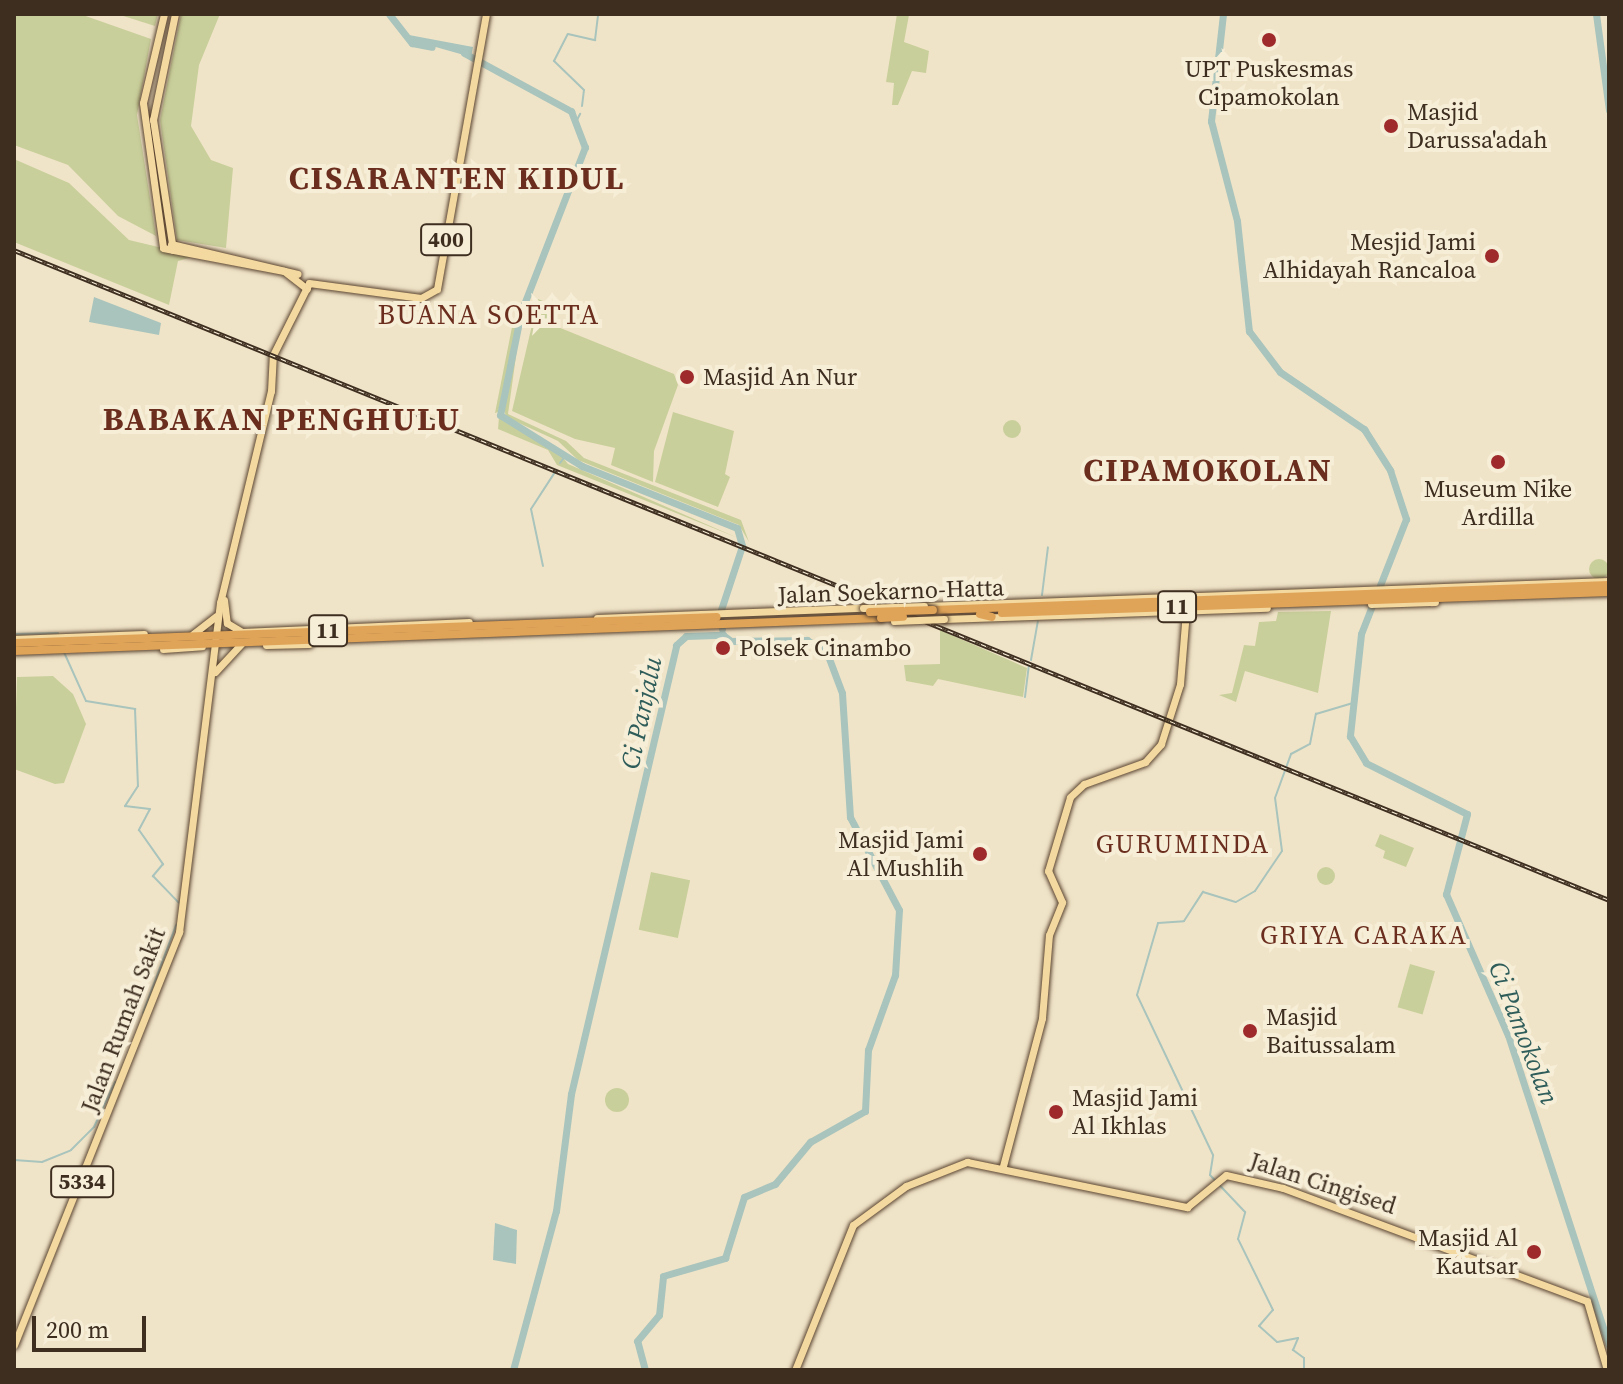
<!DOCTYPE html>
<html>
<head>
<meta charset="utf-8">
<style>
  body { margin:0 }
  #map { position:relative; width:1623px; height:1384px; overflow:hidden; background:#f0e4c8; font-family:"Source Serif 4",serif }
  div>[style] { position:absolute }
  .green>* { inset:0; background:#c9cf9b; transform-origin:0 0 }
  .round { border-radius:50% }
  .water>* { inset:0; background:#a9c4bc }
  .stream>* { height:2px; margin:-1px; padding:0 1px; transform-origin:1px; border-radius:1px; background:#a9c4bc }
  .river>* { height:7px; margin:-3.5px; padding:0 3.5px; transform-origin:3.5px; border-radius:3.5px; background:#a9c4bc }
  .roads { filter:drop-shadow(0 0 2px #5b4430) drop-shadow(0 0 2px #5b4430) }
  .major>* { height:7px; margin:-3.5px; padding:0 3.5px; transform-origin:3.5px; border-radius:3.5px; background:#f3d9a0 }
  .highway>* { height:8px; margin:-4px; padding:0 4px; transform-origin:4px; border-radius:4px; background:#e0a458 }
  .rail>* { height:5px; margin-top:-2.5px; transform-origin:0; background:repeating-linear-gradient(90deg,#f7eed8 0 6px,#3d2e20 0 12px); box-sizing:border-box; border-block:2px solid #3d2e20 }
  .bridges { filter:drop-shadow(0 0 2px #5b4430) drop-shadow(0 0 2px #5b4430) }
  .major-bridge>* { height:7px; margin:-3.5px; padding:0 3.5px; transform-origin:3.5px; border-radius:3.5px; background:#f3d9a0 }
  .highway-bridge>* { height:8px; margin:-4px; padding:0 4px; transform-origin:4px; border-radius:4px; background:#e0a458 }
  .dots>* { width:22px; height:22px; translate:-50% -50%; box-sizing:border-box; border:4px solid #f7eed8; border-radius:50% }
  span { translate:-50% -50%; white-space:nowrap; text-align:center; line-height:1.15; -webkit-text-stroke:8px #f7eed8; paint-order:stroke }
  .shield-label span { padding:2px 6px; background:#f7eed8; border:2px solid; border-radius:6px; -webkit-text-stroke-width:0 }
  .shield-label { font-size:22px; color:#3d2e20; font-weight:700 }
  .poi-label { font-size:24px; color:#3d2e20 }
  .left { translate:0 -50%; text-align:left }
  .right { translate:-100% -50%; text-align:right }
  .street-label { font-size:24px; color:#3d2e20 }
  .water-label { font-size:26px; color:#2f5d5a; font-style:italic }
  .neighbourhood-label { font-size:26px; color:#6b2e1e; letter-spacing:2px }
  .quarter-label { font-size:28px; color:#6b2e1e; letter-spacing:2px }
  .district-label { font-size:32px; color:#6b2e1e; font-weight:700; letter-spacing:2px }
  .frame { position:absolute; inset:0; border:16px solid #3d2e20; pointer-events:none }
  .scale { position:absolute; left:32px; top:1316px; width:114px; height:36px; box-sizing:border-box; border:4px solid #3d2e20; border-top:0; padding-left:10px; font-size:24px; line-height:28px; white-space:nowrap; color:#3d2e20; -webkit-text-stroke:6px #f7eed8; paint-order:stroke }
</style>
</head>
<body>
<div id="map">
  <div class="green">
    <div style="clip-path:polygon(14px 14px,80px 14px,151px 39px,137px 115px,156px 236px,118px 216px,68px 165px,14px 145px)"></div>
    <div style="clip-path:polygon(117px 14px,158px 14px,155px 26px)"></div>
    <div style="clip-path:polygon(181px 14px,220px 14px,199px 65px,191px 126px,211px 160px,233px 168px,226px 248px,177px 240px,160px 120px)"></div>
    <div style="clip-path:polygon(897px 14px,916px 14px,909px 15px,904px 42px,929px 51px,926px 73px,912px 71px,898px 105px,892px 105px,894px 83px,886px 82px)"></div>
    <div style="clip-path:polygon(14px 159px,69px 183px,129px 240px,196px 256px,178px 261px,169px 305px,14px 242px)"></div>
    <div style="clip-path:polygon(538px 299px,558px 307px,553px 325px,674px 374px,678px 385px,654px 451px,653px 482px,611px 465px,615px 448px,575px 439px,512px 411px)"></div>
    <div style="clip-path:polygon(518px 319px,498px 412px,495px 413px,513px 322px)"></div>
    <div style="clip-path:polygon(521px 320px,508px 414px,566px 441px,584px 458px,741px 520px,749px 542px,739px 525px,578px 460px,558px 441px,506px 417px,502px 401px)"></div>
    <div style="clip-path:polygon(673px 412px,734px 431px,725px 474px,730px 477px,718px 507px,655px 482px)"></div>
    <div style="clip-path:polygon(499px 417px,552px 444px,568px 464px,738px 538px,557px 465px,548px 450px,498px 429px)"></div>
    <div class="round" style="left:1003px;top:420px;width:18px;height:18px"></div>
    <div class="round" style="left:1589px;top:559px;width:20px;height:20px"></div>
    <div style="clip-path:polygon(1331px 611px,1318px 693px,1245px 671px,1236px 702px,1219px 695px,1232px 693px,1244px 645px,1255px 646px,1259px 622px,1276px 621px,1278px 612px)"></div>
    <div style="clip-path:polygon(940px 630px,1027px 668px,1023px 697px,938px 679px,933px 686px,906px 681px,904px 665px,940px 664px)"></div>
    <div style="clip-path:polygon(53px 676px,73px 694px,86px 724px,64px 783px,55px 784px,14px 769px,17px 677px)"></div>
    <div style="clip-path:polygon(1380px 834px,1414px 848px,1406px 867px,1383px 858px,1385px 851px,1375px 846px)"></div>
    <div class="round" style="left:1317px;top:867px;width:18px;height:18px"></div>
    <div style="left:651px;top:872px;width:40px;height:59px;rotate:12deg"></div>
    <div style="left:1410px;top:964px;width:26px;height:45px;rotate:16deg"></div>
    <div class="round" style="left:605px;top:1088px;width:24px;height:24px"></div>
  </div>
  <div class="water">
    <div style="clip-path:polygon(387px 14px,409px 35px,473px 47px,471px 57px,411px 40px)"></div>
    <div style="clip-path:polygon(94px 297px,161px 323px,159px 335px,89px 322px)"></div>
    <div style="clip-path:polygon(495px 1223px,517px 1230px,516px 1264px,493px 1260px)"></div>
  </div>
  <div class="stream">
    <div style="left:582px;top:106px;width:16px;rotate:-83deg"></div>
    <div style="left:584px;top:90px;width:42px;rotate:-136deg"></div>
    <div style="left:554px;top:61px;width:30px;rotate:-63deg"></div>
    <div style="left:568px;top:34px;width:28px;rotate:13deg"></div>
    <div style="left:595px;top:40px;width:26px;rotate:-83deg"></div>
    <div style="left:577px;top:120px;width:7px;rotate:-63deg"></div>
    <div style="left:560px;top:463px;width:10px;rotate:-53deg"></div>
    <div style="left:543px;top:566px;width:58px;rotate:-101.9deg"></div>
    <div style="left:531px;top:509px;width:44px;rotate:-57deg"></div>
    <div style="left:1042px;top:595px;width:48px;rotate:-82.9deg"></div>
    <div style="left:14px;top:634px;width:44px;rotate:-1.3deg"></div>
    <div style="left:63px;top:650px;width:56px;rotate:65.7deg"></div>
    <div style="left:86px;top:701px;width:50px;rotate:9.3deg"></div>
    <div style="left:135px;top:709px;width:77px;rotate:87.8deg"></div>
    <div style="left:138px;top:786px;width:24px;rotate:123deg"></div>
    <div style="left:125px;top:806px;width:25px;rotate:7deg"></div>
    <div style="left:150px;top:809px;width:24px;rotate:118deg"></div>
    <div style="left:139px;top:830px;width:42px;rotate:54.8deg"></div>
    <div style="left:163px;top:864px;width:16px;rotate:130deg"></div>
    <div style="left:153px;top:876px;width:37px;rotate:46deg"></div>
    <div style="left:1031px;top:660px;width:39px;rotate:-80deg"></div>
    <div style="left:1025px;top:697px;width:31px;rotate:-83deg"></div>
    <div style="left:143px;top:1013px;width:94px;rotate:-69.4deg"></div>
    <div style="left:14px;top:1160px;width:28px;rotate:4deg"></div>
    <div style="left:42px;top:1162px;width:31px;rotate:-22deg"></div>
    <div style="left:71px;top:1150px;width:33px;rotate:-45deg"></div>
    <div style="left:94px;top:1127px;width:50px;rotate:-65deg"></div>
    <div style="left:1304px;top:1370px;width:12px;rotate:-90deg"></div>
    <div style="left:1304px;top:1358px;width:14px;rotate:-144deg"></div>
    <div style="left:1293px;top:1350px;width:13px;rotate:-67deg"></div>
    <div style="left:1298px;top:1338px;width:21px;rotate:169deg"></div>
    <div style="left:1277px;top:1342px;width:24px;rotate:-138deg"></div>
    <div style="left:1259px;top:1326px;width:21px;rotate:-49deg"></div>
    <div style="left:1273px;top:1310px;width:79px;rotate:-116.2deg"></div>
    <div style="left:1238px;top:1239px;width:28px;rotate:-75deg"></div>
    <div style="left:1245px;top:1212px;width:51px;rotate:-133.4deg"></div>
    <div style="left:1210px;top:1175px;width:20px;rotate:-81deg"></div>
    <div style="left:1213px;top:1155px;width:177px;rotate:-115.4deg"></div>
    <div style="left:1137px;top:995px;width:75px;rotate:-73.7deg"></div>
    <div style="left:1158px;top:923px;width:26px;rotate:-4deg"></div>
    <div style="left:1184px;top:921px;width:35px;rotate:-57deg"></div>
    <div style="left:1203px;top:892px;width:34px;rotate:17deg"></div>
    <div style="left:1236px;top:902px;width:22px;rotate:-30deg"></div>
    <div style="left:1255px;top:891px;width:48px;rotate:-56deg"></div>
    <div style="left:1282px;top:851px;width:53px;rotate:-97.5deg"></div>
    <div style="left:1275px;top:798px;width:47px;rotate:-70deg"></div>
    <div style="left:1291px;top:754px;width:21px;rotate:-28deg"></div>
    <div style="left:1310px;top:744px;width:31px;rotate:-79deg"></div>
    <div style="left:1316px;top:714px;width:42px;rotate:-16.7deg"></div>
  </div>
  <div class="river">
    <div style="left:389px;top:14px;width:37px;rotate:52deg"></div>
    <div style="left:412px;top:43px;width:20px;rotate:11deg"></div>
    <div style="left:1223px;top:14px;width:108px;rotate:96.4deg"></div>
    <div style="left:1211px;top:121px;width:103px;rotate:75.4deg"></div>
    <div style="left:1237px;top:221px;width:111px;rotate:83.8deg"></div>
    <div style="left:1249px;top:331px;width:51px;rotate:52.9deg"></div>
    <div style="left:1280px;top:372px;width:102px;rotate:34.2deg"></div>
    <div style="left:1364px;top:429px;width:49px;rotate:57.6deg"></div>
    <div style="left:1390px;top:470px;width:52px;rotate:71.9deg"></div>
    <div style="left:1406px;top:519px;width:123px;rotate:111.4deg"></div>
    <div style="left:1361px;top:634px;width:103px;rotate:96.2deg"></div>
    <div style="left:1350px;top:736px;width:31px;rotate:59deg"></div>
    <div style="left:1366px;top:763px;width:113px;rotate:26.8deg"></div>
    <div style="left:1467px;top:814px;width:83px;rotate:104.7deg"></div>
    <div style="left:1446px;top:894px;width:154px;rotate:66.3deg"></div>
    <div style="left:1508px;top:1035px;width:326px;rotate:72deg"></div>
    <div style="left:1596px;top:14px;width:97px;rotate:82.3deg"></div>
    <div style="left:464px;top:53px;width:122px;rotate:28.5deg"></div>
    <div style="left:571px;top:111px;width:39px;rotate:69deg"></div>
    <div style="left:585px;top:147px;width:177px;rotate:111.2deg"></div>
    <div style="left:521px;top:312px;width:105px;rotate:101.5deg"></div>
    <div style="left:500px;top:415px;width:97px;rotate:31.9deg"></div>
    <div style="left:582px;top:466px;width:167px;rotate:21.8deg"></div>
    <div style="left:737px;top:528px;width:19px;rotate:74deg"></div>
    <div style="left:742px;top:546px;width:71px;rotate:108.2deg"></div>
    <div style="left:720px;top:613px;width:16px;rotate:83deg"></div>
    <div style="left:513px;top:1370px;width:165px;rotate:-74.9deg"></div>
    <div style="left:556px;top:1211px;width:118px;rotate:-82.7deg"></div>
    <div style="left:571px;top:1094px;width:461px;rotate:-76.8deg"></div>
    <div style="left:676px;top:645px;width:13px;rotate:-42deg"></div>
    <div style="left:686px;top:636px;width:37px;rotate:-2deg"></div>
    <div style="left:645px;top:1370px;width:30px;rotate:-105deg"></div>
    <div style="left:637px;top:1341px;width:34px;rotate:-50deg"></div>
    <div style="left:659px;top:1315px;width:39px;rotate:-84deg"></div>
    <div style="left:663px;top:1276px;width:65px;rotate:-16.2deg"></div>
    <div style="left:725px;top:1258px;width:64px;rotate:-72.7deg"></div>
    <div style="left:744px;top:1197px;width:34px;rotate:-23deg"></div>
    <div style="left:775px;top:1184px;width:55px;rotate:-50.2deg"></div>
    <div style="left:810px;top:1142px;width:63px;rotate:-29.4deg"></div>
    <div style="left:865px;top:1111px;width:61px;rotate:-87.2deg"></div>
    <div style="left:868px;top:1050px;width:80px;rotate:-70.2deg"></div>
    <div style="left:895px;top:975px;width:65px;rotate:-86.5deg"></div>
    <div style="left:899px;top:910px;width:105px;rotate:-117.8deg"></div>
    <div style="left:850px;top:817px;width:124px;rotate:-93.7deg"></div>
    <div style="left:842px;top:693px;width:43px;rotate:-110.6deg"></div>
    <div style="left:827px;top:653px;width:24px;rotate:-147deg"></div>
    <div style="left:807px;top:640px;width:76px;rotate:179.2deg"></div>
    <div style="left:731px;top:641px;width:10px;rotate:-143deg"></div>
  </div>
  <div class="roads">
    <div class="major">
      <div style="left:164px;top:14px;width:91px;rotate:103.3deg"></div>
      <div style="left:143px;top:103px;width:146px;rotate:82.1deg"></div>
      <div style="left:163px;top:248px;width:123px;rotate:10.8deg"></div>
      <div style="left:284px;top:271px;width:29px;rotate:38deg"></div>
      <div style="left:171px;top:244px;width:130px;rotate:13.3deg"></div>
      <div style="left:173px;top:250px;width:132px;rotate:-98.7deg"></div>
      <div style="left:153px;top:120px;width:108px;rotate:-78.3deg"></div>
      <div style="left:309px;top:283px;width:113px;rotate:7.6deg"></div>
      <div style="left:421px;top:298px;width:18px;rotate:-29deg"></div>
      <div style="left:437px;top:289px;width:279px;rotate:-79.9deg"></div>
      <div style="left:224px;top:600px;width:23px;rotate:83deg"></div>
      <div style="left:227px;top:623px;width:17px;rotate:31deg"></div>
      <div style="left:242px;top:632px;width:227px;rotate:-2.5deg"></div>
      <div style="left:1371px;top:604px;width:64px;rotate:-1.8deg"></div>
      <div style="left:924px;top:606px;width:685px;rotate:-2.09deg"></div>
      <div style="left:597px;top:618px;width:266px;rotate:-2.2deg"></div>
      <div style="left:944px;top:619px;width:323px;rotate:-2deg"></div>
      <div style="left:193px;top:634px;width:29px;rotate:-38deg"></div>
      <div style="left:14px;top:639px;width:130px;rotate:-2.2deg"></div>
      <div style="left:266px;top:645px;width:43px;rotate:-1.3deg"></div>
      <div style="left:163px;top:649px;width:39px;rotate:-4deg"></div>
      <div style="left:215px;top:672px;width:38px;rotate:-47deg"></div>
      <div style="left:1003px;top:1166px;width:153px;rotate:-75.2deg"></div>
      <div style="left:1042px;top:1018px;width:83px;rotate:-85.2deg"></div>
      <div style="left:1049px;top:935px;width:35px;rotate:-68deg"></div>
      <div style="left:1062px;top:902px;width:34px;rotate:-114deg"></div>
      <div style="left:1048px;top:871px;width:77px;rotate:-73.4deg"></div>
      <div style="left:1070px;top:797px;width:19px;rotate:-43deg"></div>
      <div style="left:1084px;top:784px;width:65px;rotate:-19.8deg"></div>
      <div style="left:1145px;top:762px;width:24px;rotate:-48deg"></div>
      <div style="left:1161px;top:744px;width:63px;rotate:-72.4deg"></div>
      <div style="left:1180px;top:684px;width:73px;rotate:-85.3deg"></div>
      <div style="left:14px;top:1345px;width:445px;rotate:-68.2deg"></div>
      <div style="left:179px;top:932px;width:332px;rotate:-82.9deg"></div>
      <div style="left:220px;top:603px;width:218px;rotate:-76.5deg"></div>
      <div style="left:271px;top:391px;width:36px;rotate:-87deg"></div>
      <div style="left:273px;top:355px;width:80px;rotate:-63.4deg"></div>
      <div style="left:795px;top:1370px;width:156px;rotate:-68.2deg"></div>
      <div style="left:853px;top:1225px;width:66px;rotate:-36.3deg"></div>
      <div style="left:906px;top:1186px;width:66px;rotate:-21.5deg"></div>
      <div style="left:967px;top:1162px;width:225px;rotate:11.6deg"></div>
      <div style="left:1187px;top:1207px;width:50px;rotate:-39.4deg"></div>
      <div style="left:1226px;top:1175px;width:58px;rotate:12.8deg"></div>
      <div style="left:1283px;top:1188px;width:324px;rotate:20.4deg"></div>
      <div style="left:1587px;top:1301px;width:72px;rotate:73.8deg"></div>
    </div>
    <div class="highway">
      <div style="left:933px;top:610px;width:676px;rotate:-2.12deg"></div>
      <div style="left:1002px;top:613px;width:607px;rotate:-1.98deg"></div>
      <div style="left:980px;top:614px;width:12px;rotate:14deg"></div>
      <div style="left:14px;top:643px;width:703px;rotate:-2.12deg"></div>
      <div style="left:14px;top:651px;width:868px;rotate:-2.18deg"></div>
    </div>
  </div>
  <div class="rail">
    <div style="left:14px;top:250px;width:1722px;rotate:22.17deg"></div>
  </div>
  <div class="bridges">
    <div class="major-bridge">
      <div style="left:863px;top:608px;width:61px;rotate:-1.9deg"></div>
      <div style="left:894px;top:621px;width:50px;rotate:-2.3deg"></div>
    </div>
    <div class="highway-bridge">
      <div style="left:870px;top:612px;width:63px;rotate:-1.8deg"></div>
      <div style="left:881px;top:618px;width:22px;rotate:-3deg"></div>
    </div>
  </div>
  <div class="dots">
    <div style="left:1269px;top:40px;background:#9e2a2b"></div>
    <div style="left:1391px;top:126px;background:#9e2a2b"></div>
    <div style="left:1492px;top:256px;background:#9e2a2b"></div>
    <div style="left:687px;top:377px;background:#9e2a2b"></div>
    <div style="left:1498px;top:462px;background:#9e2a2b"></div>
    <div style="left:723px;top:648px;background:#9e2a2b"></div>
    <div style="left:980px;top:854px;background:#9e2a2b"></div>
    <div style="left:1250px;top:1031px;background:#9e2a2b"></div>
    <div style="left:1056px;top:1112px;background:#9e2a2b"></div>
    <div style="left:1534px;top:1252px;background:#9e2a2b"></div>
  </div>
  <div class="shield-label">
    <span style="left:446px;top:240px">400</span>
    <span style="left:1177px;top:607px">11</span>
    <span style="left:328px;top:631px">11</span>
    <span style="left:82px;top:1182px">5334</span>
  </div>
  <div class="poi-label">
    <span style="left:1269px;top:83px">UPT Puskesmas<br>Cipamokolan</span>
    <span class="left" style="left:1407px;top:126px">Masjid<br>Darussa'adah</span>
    <span class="right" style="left:1476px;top:256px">Mesjid Jami<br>Alhidayah Rancaloa</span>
    <span class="left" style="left:703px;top:377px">Masjid An Nur</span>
    <span style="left:1498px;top:503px">Museum Nike<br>Ardilla</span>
    <span class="left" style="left:739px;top:648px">Polsek Cinambo</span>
    <span class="right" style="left:964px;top:854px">Masjid Jami<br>Al Mushlih</span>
    <span class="left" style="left:1266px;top:1031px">Masjid<br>Baitussalam</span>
    <span class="left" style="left:1072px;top:1112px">Masjid Jami<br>Al Ikhlas</span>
    <span class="right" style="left:1518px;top:1252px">Masjid Al<br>Kautsar</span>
  </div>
  <div class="street-label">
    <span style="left:891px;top:591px;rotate:-2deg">Jalan Soekarno-Hatta</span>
    <span style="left:123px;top:1020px;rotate:-69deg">Jalan Rumah Sakit</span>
    <span style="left:1323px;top:1183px;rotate:18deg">Jalan Cingised</span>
  </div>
  <div class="water-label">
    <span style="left:642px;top:713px;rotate:-78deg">Ci Panjalu</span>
    <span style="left:1523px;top:1033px;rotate:69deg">Ci Pamokolan</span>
  </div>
  <div class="neighbourhood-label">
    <span style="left:1183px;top:845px">GURUMINDA</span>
    <span style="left:1364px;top:936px">GRIYA CARAKA</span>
  </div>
  <div class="quarter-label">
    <span style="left:489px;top:314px">BUANA SOETTA</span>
  </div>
  <div class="district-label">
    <span style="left:457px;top:178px">CISARANTEN KIDUL</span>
    <span style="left:282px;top:419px">BABAKAN PENGHULU</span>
    <span style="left:1208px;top:470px">CIPAMOKOLAN</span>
  </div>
  <div class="frame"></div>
  <div class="scale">200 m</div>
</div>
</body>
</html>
